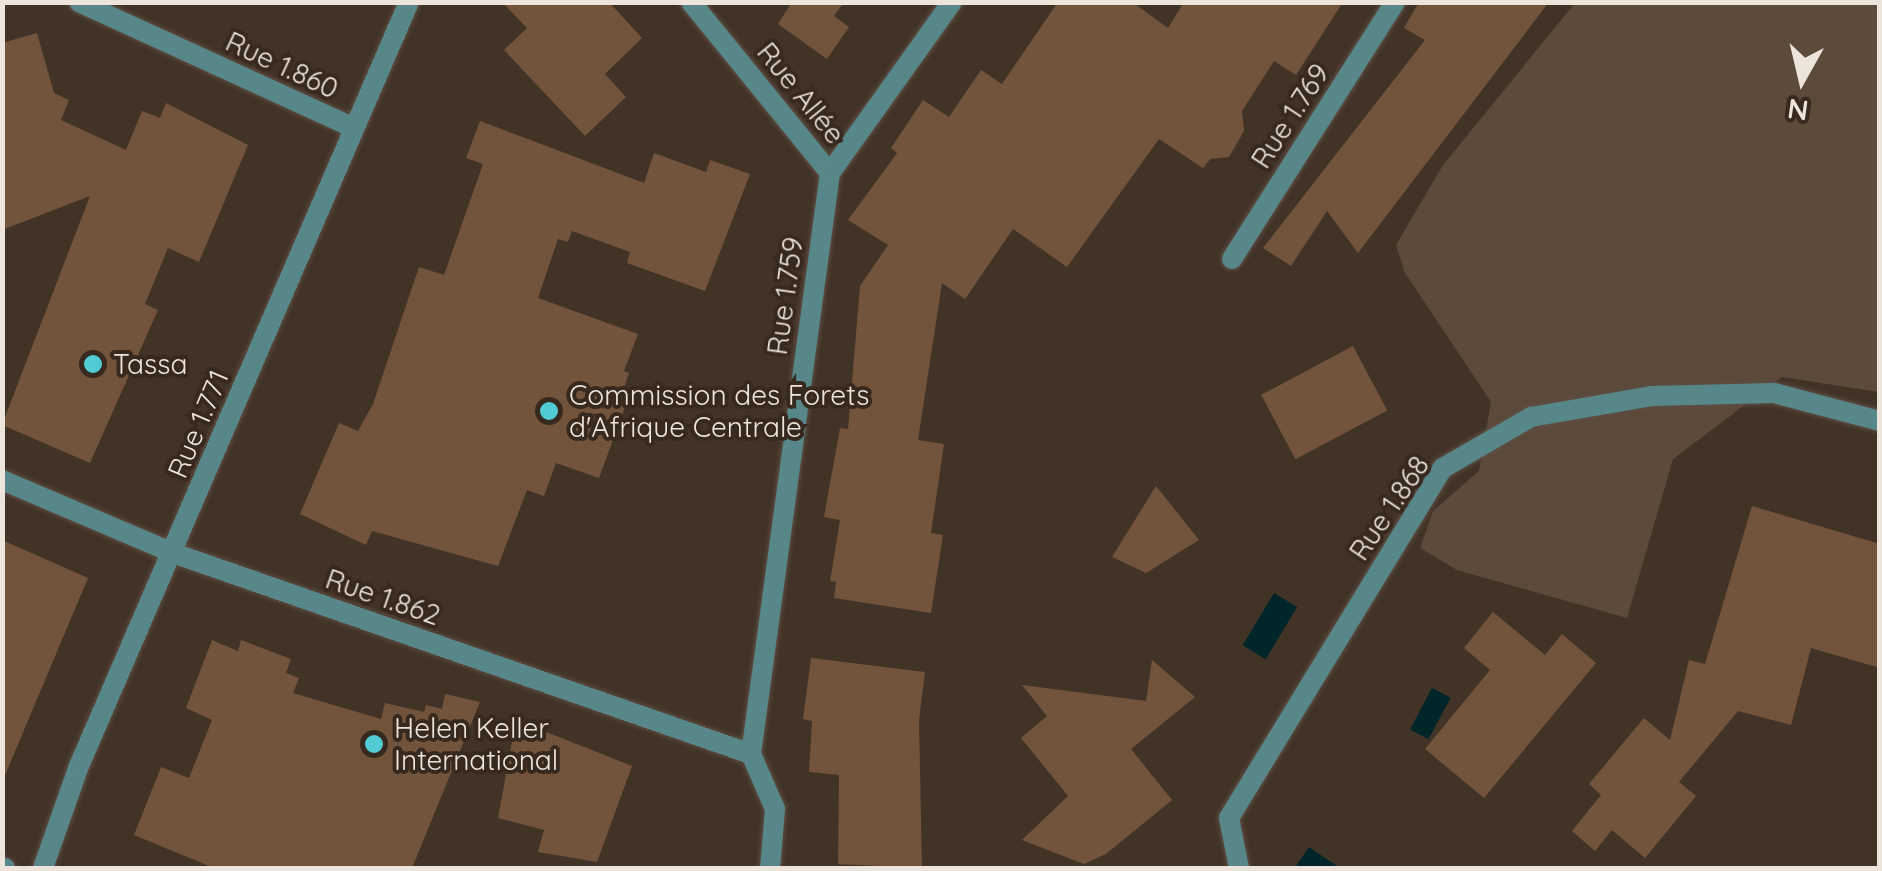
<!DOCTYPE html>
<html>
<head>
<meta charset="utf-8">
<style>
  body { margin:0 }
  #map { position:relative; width:1882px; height:871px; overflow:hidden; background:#423327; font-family:Quicksand,sans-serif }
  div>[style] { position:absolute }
  .green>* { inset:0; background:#5c4a3b }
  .water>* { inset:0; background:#002629; transform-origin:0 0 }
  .building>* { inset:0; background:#72543c; transform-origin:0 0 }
  .roads { filter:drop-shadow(0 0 2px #5d4f44) drop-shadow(0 0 2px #5d4f44) }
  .minor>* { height:20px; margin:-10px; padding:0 10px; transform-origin:10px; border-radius:10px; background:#58878a }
  .tertiary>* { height:20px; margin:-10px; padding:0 10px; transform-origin:10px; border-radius:10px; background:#58878a }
  .dots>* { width:28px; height:28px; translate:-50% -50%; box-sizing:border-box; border:5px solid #38291e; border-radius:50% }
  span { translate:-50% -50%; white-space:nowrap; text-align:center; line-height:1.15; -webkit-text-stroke:8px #38291e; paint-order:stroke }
  .street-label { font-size:28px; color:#ede4dc }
  .poi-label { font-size:28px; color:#ede4dc }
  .left { translate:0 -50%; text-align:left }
  .frame { position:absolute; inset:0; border:5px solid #ede4dc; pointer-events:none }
  .north { position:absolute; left:1752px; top:30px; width:100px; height:100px; -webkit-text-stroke:8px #38291e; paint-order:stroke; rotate:188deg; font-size:28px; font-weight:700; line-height:40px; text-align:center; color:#ede4dc }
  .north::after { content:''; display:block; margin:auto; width:35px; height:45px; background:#ede4dc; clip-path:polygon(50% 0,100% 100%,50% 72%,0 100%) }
</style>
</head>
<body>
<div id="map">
  <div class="green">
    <div style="clip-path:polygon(1575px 3px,1879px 3px,1879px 392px,1782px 377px,1673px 459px,1627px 618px,1457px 570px,1420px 548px,1433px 511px,1479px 471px,1491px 402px,1405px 273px,1396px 245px,1443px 165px)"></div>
  </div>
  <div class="water">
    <div style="left:1274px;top:593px;width:27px;height:61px;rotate:31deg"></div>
    <div style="left:1432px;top:688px;width:21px;height:47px;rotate:28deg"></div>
    <div style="clip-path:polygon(1309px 847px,1340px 868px,1296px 866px)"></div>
  </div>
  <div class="building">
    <div style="clip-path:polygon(502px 2px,609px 2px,642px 38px,605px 74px,626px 97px,585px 136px,504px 50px,527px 28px)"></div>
    <div style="clip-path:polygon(792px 2px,844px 2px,834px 16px,849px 27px,827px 59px,778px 24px)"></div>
    <div style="clip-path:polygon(1058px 2px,1132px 2px,1168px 28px,1184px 2px,1343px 2px,1296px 75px,1274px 61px,1242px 111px,1244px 131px,1229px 157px,1210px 159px,1203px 168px,1159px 139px,1067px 267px,1013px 229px,965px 299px,942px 283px,918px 440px,944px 444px,931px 533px,943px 535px,931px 613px,834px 598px,836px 582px,830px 581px,840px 520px,824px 517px,840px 428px,848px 429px,860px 286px,888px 245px,848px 220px,897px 153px,891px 148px,923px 100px,949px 117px,981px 70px,1002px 84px)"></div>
    <div style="clip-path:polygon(1419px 2px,1549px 2px,1358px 253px,1327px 211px,1291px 266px,1263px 248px,1425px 40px,1404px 28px)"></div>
    <div style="clip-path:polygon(37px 33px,54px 93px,69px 100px,61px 120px,126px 150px,142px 111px,160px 118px,166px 103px,248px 145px,199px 262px,168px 248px,145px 304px,158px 310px,90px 463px,2px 425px,90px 196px,2px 230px,2px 43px)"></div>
    <div style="clip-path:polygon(480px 121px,644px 183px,654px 153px,706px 172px,710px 160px,750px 174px,705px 291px,627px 263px,630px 252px,572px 231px,568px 242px,558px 239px,538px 298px,638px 334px,624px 371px,629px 373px,622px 394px,629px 396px,599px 478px,556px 463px,544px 496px,527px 490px,498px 566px,372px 531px,366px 545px,300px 514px,339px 423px,358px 431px,373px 404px,419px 267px,444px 275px,483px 164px,466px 158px)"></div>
    <div style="left:1353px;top:346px;width:73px;height:104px;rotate:62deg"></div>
    <div style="clip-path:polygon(1156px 486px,1199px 540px,1146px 573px,1112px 557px)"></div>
    <div style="clip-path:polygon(1752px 506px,1880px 544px,1880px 668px,1811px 648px,1791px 725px,1738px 711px,1679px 782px,1696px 796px,1645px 858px,1612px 830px,1595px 851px,1572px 831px,1601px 795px,1589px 784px,1644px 718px,1670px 740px,1689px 660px,1705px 664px)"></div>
    <div style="clip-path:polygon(2px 540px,88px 578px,3px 780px,2px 780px)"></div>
    <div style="clip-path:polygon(1493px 612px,1545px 655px,1562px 634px,1596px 663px,1484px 798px,1425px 749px,1490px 670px,1464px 648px)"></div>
    <div style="clip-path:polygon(212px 640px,238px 651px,241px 640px,291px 659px,286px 673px,299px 678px,293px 693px,381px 719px,385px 703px,424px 712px,426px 705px,442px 709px,445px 694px,480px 702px,412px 868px,214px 868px,134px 835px,161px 767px,189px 778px,212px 720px,186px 708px)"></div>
    <div style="clip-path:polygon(811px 658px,925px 672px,919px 720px,922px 868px,838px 864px,839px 775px,809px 772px,812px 721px,803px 719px)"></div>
    <div style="clip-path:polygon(1152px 660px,1195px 697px,1131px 749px,1172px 800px,1106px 854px,1084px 864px,1022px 840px,1068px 796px,1021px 738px,1047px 716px,1022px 685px,1146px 701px)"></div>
    <div style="clip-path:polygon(516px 720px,632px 766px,597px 862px,538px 852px,544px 830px,498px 818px)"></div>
  </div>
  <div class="roads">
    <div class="minor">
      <div style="left:79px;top:2px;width:302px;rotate:24.6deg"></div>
      <div style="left:691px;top:2px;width:220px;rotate:50.9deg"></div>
      <div style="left:1232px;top:259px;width:304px;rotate:-57.6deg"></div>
      <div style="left:2px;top:480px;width:186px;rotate:23.1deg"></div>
      <div style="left:173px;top:553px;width:612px;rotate:19.18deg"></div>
      <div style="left:751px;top:754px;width:586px;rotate:-82.26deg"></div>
      <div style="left:830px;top:173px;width:210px;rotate:-54.5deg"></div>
      <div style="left:751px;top:754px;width:60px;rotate:66.4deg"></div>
      <div style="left:775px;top:809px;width:59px;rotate:94.8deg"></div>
      <div style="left:2px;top:868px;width:3px"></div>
      <div style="left:1239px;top:868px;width:51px;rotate:-101.3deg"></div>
      <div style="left:1229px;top:818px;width:410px;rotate:-58.6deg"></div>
      <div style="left:1443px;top:468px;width:102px;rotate:-30.1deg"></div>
      <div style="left:1531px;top:417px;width:122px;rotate:-9.9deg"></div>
      <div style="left:1651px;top:396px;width:123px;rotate:-1.4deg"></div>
      <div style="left:1774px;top:393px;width:110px;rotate:14.8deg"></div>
    </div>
    <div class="tertiary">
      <div style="left:43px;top:868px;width:108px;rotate:-70.6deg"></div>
      <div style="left:79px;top:766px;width:832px;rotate:-66.64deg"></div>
    </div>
  </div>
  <div class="dots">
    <div style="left:93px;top:364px;background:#51ccd5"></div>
    <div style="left:549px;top:411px;background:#51ccd5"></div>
    <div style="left:374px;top:744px;background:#51ccd5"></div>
  </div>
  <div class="street-label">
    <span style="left:282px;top:65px;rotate:25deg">Rue 1.860</span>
    <span style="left:801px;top:93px;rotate:51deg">Rue Allée</span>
    <span style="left:1290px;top:116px;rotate:-57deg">Rue 1.769</span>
    <span style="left:785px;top:296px;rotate:-82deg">Rue 1.759</span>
    <span style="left:198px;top:424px;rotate:-67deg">Rue 1.771</span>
    <span style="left:1389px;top:508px;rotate:-56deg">Rue 1.868</span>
    <span style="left:383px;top:597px;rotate:19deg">Rue 1.862</span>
  </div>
  <div class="poi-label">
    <span class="left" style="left:113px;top:364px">Tassa</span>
    <span class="left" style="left:569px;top:411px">Commission des Forets<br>d'Afrique Centrale</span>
    <span class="left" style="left:394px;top:744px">Helen Keller<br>International</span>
  </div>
  <div class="frame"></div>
  <div class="north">N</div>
</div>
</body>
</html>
